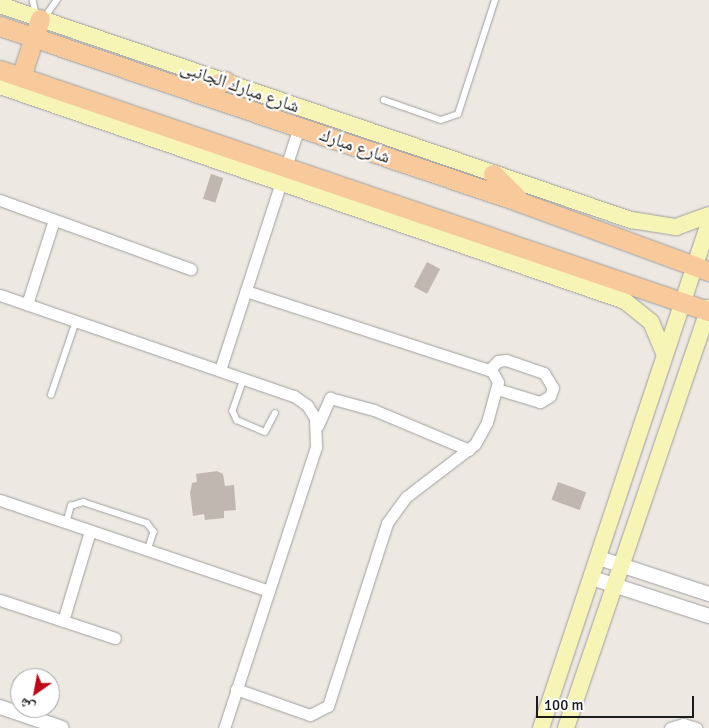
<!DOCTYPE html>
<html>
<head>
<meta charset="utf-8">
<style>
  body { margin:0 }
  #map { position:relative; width:709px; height:728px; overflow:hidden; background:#ede8e1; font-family:Signika,"Noto Naskh Arabic",sans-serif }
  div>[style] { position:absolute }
  .building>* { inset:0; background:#c1b7b1; transform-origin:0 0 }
  .roads { filter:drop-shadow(0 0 1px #a0a0a0) drop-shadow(0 0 1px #a0a0a0) }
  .service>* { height:5.5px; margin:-2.75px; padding:0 2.75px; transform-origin:2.75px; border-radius:2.75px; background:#fff }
  .minor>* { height:11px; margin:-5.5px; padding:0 5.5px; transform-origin:5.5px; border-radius:5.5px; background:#fff }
  .tertiary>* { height:14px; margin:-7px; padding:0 7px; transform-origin:7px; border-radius:7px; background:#fff }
  .secondary>* { height:16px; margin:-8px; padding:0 8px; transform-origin:8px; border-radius:8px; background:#f6f5b6 }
  .primary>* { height:19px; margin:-9.5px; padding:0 9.5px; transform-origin:9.5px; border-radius:9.5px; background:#f8c99b }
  span { translate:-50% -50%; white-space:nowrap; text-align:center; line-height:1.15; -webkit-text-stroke:4.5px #fff; paint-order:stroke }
  .street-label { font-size:18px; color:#1c1c1c }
  .north { position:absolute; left:10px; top:668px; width:50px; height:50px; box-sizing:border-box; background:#fff; border:1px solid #a4a4a4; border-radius:50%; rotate:213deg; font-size:14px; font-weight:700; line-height:20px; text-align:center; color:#1c1c1c }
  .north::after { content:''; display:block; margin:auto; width:18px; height:22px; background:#c00715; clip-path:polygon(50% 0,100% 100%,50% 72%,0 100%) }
  .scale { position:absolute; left:536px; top:696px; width:158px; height:22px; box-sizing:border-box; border:2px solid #1c1c1c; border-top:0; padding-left:6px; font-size:15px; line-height:18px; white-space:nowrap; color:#1c1c1c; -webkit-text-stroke:4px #fff; paint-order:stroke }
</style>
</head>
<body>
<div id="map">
  <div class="building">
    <div style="left:211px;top:174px;width:13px;height:26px;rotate:18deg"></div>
    <div style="left:427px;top:262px;width:15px;height:28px;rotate:28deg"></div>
    <div style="clip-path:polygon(217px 471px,223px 474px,225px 486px,234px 485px,236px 510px,224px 511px,224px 518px,205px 520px,204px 514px,193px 516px,190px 493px,192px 483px,197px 482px,196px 474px)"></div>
    <div style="left:558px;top:482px;width:30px;height:19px;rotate:20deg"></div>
  </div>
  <div class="roads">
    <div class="service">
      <div style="left:33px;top:0;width:14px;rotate:78deg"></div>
      <div style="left:45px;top:17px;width:21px;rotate:-55deg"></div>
      <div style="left:384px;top:100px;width:60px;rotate:19.3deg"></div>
      <div style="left:441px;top:120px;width:18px;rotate:-19deg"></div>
      <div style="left:458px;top:114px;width:120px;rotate:-72deg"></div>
      <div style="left:244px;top:379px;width:34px;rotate:109deg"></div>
      <div style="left:233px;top:411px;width:10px;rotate:66deg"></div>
      <div style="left:237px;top:420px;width:30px;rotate:23deg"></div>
      <div style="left:265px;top:432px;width:21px;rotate:-62deg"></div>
      <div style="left:51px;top:395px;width:78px;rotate:-71.3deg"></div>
      <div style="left:66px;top:523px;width:18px;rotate:-74deg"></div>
      <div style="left:71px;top:506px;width:13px;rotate:-18deg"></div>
      <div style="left:83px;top:502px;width:67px;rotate:18.2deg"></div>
      <div style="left:147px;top:523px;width:11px;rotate:52deg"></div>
      <div style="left:154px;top:532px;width:20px;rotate:108deg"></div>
    </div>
    <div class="minor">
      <div style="left:0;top:200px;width:203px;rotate:19.9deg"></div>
      <div style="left:0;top:295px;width:311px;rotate:19deg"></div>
      <div style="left:294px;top:396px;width:16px;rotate:35deg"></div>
      <div style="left:307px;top:405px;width:15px;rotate:58deg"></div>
      <div style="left:315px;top:418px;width:29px;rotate:88deg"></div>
      <div style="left:316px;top:447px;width:296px;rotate:108.1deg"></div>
      <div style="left:27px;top:304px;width:88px;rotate:-72.2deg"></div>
      <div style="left:220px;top:370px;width:256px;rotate:-72deg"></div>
      <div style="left:489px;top:370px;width:13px;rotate:-45deg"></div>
      <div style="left:498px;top:361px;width:8px;rotate:-7deg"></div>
      <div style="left:506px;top:360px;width:40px;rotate:18.9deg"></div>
      <div style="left:544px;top:373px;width:17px;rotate:59deg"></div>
      <div style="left:553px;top:388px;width:9px;rotate:111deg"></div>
      <div style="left:550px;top:396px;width:12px;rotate:149deg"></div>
      <div style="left:540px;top:402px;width:45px;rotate:-163.2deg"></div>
      <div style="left:318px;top:425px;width:30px;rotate:-66deg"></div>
      <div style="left:330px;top:398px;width:46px;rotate:15.3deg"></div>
      <div style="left:374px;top:410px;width:103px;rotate:22.8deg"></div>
      <div style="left:0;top:500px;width:284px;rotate:18.7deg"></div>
      <div style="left:0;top:600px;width:121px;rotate:18.3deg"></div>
      <div style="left:63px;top:621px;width:94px;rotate:-73.3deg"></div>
      <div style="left:236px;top:689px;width:78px;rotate:19.4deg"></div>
      <div style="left:310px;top:715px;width:20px;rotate:-27deg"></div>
      <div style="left:328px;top:706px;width:192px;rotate:-72.1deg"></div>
      <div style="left:387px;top:523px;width:32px;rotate:-54deg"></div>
      <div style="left:406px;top:497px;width:87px;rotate:-37.5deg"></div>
      <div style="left:475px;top:444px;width:25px;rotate:-61deg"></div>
      <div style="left:487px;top:422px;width:41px;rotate:-74.6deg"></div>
      <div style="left:498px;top:382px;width:13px;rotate:-119deg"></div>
      <div style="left:492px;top:371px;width:259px;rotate:-162deg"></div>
      <div style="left:670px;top:728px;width:14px;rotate:-17deg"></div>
      <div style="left:683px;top:724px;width:14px;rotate:17deg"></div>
    </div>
    <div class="tertiary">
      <div style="left:599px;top:558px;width:116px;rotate:18.1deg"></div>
      <div style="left:592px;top:578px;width:123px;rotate:18deg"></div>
      <div style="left:0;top:707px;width:65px;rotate:18.7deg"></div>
    </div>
    <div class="secondary">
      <div style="left:0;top:5px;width:667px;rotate:18.82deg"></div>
      <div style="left:631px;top:220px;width:46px;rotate:8.8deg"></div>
      <div style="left:676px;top:227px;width:35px;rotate:-20deg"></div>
      <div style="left:0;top:86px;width:661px;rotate:18.98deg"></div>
      <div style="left:625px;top:301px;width:33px;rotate:39deg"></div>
      <div style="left:651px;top:322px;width:34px;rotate:67deg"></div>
      <div style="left:541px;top:728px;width:532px;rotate:-71.6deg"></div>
      <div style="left:566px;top:728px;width:444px;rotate:-71.2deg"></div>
    </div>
    <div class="primary">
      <div style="left:0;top:26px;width:549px;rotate:18.7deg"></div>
      <div style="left:520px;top:202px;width:201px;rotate:20.1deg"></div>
      <div style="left:0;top:70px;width:748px;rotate:18.8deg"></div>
      <div style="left:21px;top:77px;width:61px;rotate:-71.9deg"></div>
      <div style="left:193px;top:91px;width:34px;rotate:-17deg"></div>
      <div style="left:493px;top:174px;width:35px;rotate:45deg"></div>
    </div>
  </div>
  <div class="street-label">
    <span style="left:240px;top:87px;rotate:19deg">شارع مبارك الجانبى</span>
    <span style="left:355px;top:146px;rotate:19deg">شارع مبارك</span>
  </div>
  <div class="north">ش</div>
  <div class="scale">100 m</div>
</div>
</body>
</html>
